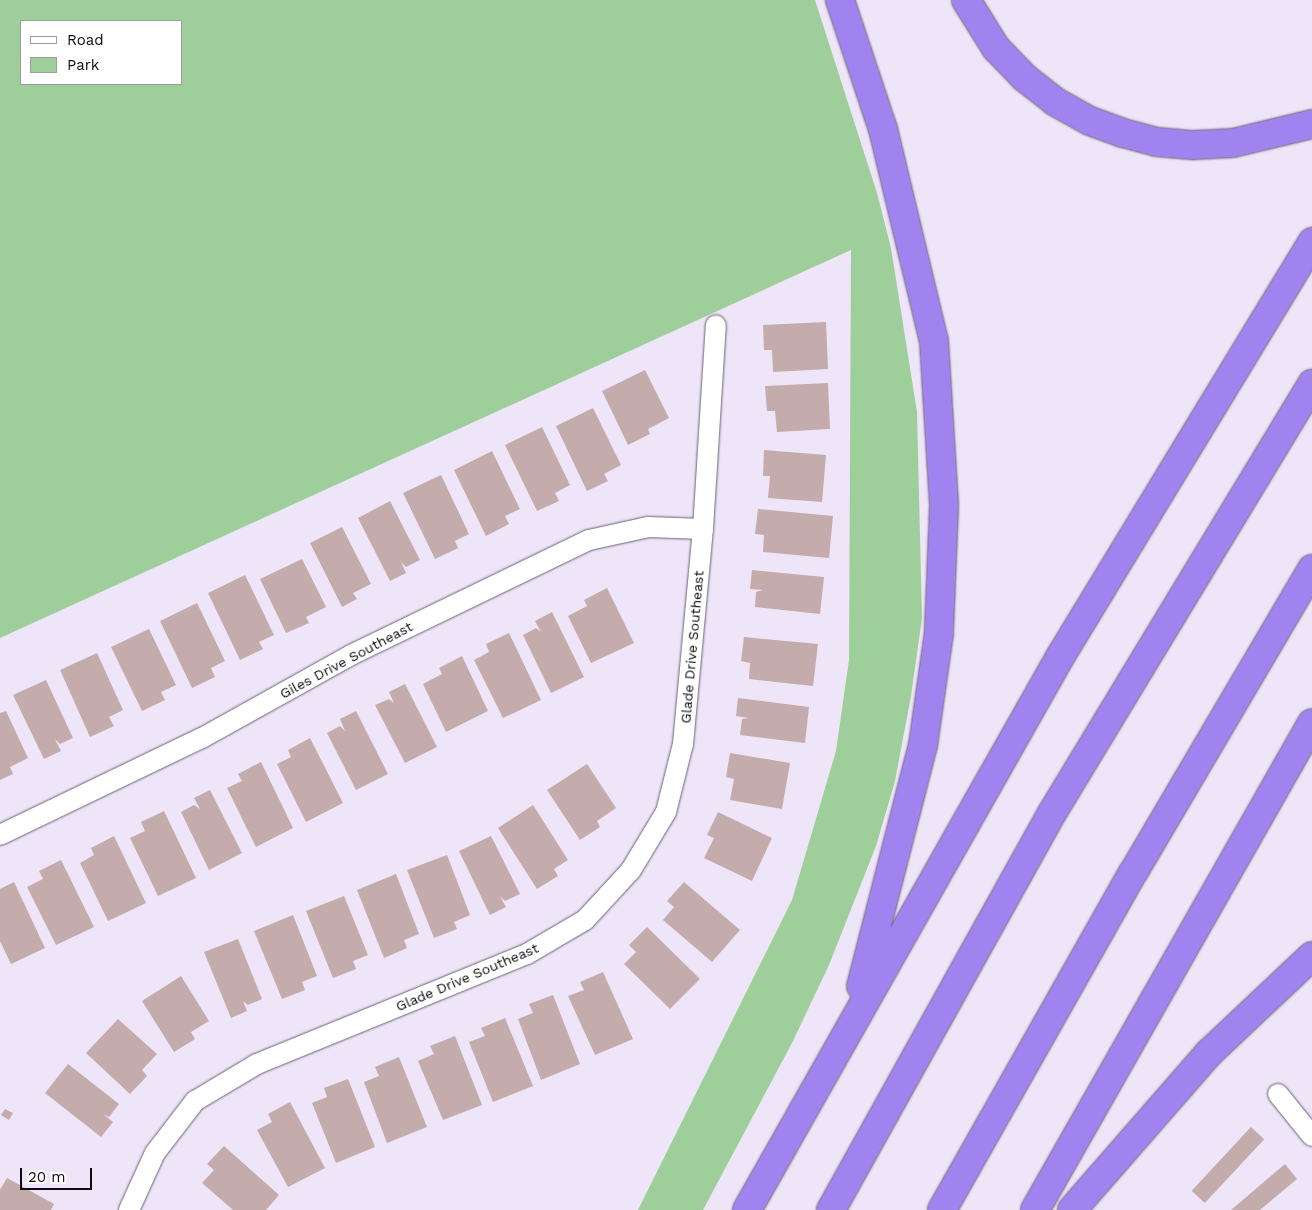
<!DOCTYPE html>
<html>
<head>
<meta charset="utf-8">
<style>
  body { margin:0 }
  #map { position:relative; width:1312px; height:1210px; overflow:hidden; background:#eee5f8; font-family:"Work Sans",sans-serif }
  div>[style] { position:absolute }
  .green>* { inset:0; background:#9ecf9a }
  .building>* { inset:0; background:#c3acab; transform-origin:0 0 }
  .roads { filter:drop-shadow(0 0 1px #696272) drop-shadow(0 0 1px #696272) }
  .minor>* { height:20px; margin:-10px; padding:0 10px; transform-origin:10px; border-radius:10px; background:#fff }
  .motorway>* { height:28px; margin:-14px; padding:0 14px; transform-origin:14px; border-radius:14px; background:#a083ef }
  span { translate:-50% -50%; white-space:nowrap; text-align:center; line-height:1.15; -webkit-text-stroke:5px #fff; paint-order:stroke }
  .street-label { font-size:14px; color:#0e0b11 }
  .legend { position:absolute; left:20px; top:20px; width:162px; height:65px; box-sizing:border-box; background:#fff; border:1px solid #9f9da0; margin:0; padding:6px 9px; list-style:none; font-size:15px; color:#0e0b11 }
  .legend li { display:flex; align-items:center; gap:10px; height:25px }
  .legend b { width:25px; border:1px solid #9f9da0 }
  .scale { position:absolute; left:20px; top:1168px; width:72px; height:22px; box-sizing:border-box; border:2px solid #0e0b11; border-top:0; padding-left:6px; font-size:15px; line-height:18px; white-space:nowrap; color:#0e0b11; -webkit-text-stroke:4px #fff; paint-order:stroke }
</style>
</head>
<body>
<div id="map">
  <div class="green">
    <div style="clip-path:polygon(evenodd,0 0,815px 0,877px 193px,891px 248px,917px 412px,922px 618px,911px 696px,895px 781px,876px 846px,829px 965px,792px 1043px,703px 1210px,638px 1210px,792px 900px,836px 751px,849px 660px,851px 250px,0 638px,0 0,21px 21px,181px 21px,181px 84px,21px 84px,21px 21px)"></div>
  </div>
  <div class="building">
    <div style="clip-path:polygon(826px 322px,828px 369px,773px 372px,772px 350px,764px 350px,763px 325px)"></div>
    <div style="clip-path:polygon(645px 370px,669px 418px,648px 429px,650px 434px,628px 445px,602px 391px)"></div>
    <div style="clip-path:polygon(828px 383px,830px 429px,777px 432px,775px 411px,767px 411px,765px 386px)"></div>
    <div style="clip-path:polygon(593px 408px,621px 465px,604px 474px,608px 481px,587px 491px,556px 426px)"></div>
    <div style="clip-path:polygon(542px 427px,570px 485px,555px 493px,559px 501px,537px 511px,505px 445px)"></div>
    <div style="clip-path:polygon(764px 450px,826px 455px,822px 502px,768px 498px,770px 476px,763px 476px)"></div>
    <div style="clip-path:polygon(492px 451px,520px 509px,505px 516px,509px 524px,486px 536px,454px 470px)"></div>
    <div style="clip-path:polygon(441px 475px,469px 534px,455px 541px,458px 548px,435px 559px,403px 493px)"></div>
    <div style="clip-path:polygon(390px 501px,420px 560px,406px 567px,401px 562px,406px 573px,390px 581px,358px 518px)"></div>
    <div style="clip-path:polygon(758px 509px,833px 516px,829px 558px,763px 552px,764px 535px,755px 534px)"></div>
    <div style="clip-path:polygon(342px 527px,371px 584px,353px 593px,357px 599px,342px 607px,310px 543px)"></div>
    <div style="clip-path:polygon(302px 559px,326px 607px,306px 617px,309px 623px,286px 633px,260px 579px)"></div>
    <div style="clip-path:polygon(752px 570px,824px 577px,820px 614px,755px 607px,756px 592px,763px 590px,750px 589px)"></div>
    <div style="clip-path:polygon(245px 575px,274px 635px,259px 642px,263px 649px,240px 660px,208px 593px)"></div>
    <div style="clip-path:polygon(607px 588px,634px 643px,591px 663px,568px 616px,587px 606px,584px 600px)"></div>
    <div style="clip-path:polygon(197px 603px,225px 661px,211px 668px,215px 677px,192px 688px,160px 621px)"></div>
    <div style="clip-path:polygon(552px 612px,584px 677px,551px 693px,523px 635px,536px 628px,541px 632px,535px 621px)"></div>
    <div style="clip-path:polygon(149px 629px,176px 685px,161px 692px,165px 700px,142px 711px,111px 647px)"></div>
    <div style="clip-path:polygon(509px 633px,541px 700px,503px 718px,474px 660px,489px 652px,486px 644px)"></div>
    <div style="clip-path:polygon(744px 637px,818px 644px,813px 686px,749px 679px,750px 663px,741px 661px)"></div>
    <div style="clip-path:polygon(97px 653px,123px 710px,109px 717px,114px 726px,90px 737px,60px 670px)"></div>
    <div style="clip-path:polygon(462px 656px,488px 711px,446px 732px,423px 684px,442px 674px,439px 668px)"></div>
    <div style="clip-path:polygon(46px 680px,73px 738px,60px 744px,55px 739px,61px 751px,44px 759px,13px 695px)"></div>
    <div style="clip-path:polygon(405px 684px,437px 747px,405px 763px,375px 705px,389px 699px,394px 703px,389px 692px)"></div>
    <div style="clip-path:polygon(738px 698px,809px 707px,805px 743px,740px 735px,742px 719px,749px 718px,736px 716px)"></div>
    <div style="clip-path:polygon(6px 711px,28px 758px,10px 767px,13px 774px,0 780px,0 713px)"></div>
    <div style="clip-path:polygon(356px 711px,388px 774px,356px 790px,327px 733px,340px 726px,345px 731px,340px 719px)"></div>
    <div style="clip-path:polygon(310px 738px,343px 803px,306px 822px,277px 764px,291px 757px,288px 750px)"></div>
    <div style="clip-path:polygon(730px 753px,790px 763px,782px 809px,730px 800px,734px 779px,726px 777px)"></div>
    <div style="clip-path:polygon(261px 762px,293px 828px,256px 847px,227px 788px,242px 781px,238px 774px)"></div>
    <div style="clip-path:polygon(587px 764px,616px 808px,597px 821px,600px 827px,580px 840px,547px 790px)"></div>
    <div style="clip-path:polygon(210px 790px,242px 853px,209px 870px,181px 812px,194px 805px,200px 809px,194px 798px)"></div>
    <div style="clip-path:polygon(533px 805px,568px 860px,554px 869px,558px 876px,537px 889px,498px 828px)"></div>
    <div style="clip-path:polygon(164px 811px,196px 878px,158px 896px,130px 838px,145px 831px,141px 822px)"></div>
    <div style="clip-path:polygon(718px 812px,772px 838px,752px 881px,704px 858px,714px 838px,707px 835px)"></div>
    <div style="clip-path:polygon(114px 836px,146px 903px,108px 921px,80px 863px,94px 855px,91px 848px)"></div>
    <div style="clip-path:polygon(491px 836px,520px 894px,505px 901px,500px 896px,506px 907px,490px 915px,459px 851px)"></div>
    <div style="clip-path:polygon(447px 855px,470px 915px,454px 922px,457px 929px,434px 938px,407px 870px)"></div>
    <div style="clip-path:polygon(61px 860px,94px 927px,56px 945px,27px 887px,43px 879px,39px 871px)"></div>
    <div style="clip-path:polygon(396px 874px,419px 934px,404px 940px,407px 948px,384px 958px,357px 890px)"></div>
    <div style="clip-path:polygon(14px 882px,45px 948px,11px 964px,0 941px,0 889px)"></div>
    <div style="clip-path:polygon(684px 882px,740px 930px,712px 962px,663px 920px,674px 907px,667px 901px)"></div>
    <div style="clip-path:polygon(344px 896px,368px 955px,353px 961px,356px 969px,333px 978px,306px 911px)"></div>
    <div style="clip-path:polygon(293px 915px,317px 976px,302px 982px,305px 990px,282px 999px,254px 931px)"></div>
    <div style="clip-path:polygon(647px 927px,700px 979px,670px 1009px,624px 964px,636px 952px,629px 945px)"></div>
    <div style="clip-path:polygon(238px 939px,262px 999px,248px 1005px,243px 1001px,247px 1011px,231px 1018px,204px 952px)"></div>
    <div style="clip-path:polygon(603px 972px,633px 1039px,595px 1055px,568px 996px,584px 990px,580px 982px)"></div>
    <div style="clip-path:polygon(181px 976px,209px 1021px,191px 1032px,195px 1039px,174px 1052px,142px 1001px)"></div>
    <div style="clip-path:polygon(553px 995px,580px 1064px,541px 1080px,518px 1019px,533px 1013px,529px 1004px)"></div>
    <div style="clip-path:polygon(505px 1018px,533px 1086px,493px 1102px,469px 1042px,485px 1036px,481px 1028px)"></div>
    <div style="clip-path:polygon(118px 1019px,157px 1054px,142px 1070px,147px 1076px,130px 1094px,86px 1053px)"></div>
    <div style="clip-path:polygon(455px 1036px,482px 1105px,443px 1120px,418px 1061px,434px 1054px,430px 1046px)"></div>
    <div style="clip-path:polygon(399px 1057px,427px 1127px,387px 1143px,364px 1082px,379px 1076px,375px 1067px)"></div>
    <div style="clip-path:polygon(68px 1064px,119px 1104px,109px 1117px,103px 1114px,113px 1122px,101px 1137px,45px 1093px)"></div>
    <div style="clip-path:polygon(348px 1079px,375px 1147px,336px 1163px,312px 1103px,327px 1097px,324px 1088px)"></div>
    <div style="clip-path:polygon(290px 1102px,325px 1168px,288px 1187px,257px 1130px,272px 1122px,268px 1114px)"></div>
    <div style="clip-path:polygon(5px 1109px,13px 1113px,9px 1120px,1px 1115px)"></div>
    <div style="left:1251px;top:1127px;width:18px;height:87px;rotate:43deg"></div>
    <div style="clip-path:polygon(224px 1146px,279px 1195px,266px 1210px,233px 1210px,202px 1183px,214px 1170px,207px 1164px)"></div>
    <div style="clip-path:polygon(1285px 1164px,1297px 1179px,1260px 1210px,1231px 1210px)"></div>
    <div style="clip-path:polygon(7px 1178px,54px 1204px,51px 1210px,0 1210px,0 1190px)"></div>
  </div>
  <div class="roads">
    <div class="minor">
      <div style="left:0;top:835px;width:224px;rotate:-25.7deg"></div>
      <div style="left:202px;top:738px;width:171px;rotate:-29.1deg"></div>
      <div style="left:351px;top:655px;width:264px;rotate:-25.8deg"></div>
      <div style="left:589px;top:540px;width:60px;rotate:-12.4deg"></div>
      <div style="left:648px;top:527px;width:55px;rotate:2.1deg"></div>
      <div style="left:1278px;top:1094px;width:54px;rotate:51deg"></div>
      <div style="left:129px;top:1210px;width:63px;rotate:-65.5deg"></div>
      <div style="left:155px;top:1153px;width:66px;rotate:-52.4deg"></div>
      <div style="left:195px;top:1101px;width:72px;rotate:-30.8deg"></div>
      <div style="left:257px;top:1064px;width:292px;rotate:-22.2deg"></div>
      <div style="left:527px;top:954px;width:67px;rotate:-30.4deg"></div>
      <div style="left:585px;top:920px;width:68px;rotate:-47.4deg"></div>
      <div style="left:631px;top:870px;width:68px;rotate:-58.9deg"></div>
      <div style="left:666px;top:812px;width:70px;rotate:-76deg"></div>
      <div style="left:683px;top:744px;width:216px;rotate:-84.7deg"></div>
      <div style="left:703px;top:529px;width:204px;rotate:-86.4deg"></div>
    </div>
    <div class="motorway">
      <div style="left:840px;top:0;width:136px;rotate:71.6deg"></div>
      <div style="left:883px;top:129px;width:218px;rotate:76.5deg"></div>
      <div style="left:934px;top:341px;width:165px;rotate:86.5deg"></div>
      <div style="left:944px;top:506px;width:127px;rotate:92.3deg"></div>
      <div style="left:939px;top:633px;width:113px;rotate:98.1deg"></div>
      <div style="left:923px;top:745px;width:249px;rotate:104.4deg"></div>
      <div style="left:966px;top:0;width:57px;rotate:58deg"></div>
      <div style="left:996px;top:48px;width:42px;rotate:46deg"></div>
      <div style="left:1025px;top:78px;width:37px;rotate:38deg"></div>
      <div style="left:1054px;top:101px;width:41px;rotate:29.1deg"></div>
      <div style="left:1090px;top:121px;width:35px;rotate:20deg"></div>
      <div style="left:1123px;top:133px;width:35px;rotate:15deg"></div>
      <div style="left:1157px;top:142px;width:37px;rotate:5deg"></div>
      <div style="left:1194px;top:145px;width:39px;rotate:-3deg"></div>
      <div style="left:1233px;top:143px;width:81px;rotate:-13.5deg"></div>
      <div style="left:747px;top:1210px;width:635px;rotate:-60.49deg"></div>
      <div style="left:1060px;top:657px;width:486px;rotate:-58.7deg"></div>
      <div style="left:831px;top:1210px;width:454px;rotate:-60.9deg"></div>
      <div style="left:1052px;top:813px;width:502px;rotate:-58.78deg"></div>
      <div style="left:942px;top:1210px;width:387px;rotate:-60.5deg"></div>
      <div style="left:1133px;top:873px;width:353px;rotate:-59.5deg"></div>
      <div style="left:1035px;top:1210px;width:560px;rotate:-60.37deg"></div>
      <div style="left:1072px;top:1210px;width:207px;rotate:-48.9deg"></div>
      <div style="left:1208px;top:1054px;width:143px;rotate:-43.3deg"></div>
    </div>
  </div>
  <div class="street-label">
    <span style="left:692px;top:647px;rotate:-85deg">Glade Drive Southeast</span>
    <span style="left:346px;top:660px;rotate:-28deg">Giles Drive Southeast</span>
    <span style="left:467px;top:977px;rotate:-23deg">Glade Drive Southeast</span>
  </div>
  <ul class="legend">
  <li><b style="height:6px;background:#fff"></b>Road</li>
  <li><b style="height:14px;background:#9ecf9a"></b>Park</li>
  </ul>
  <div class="scale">20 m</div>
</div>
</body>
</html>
